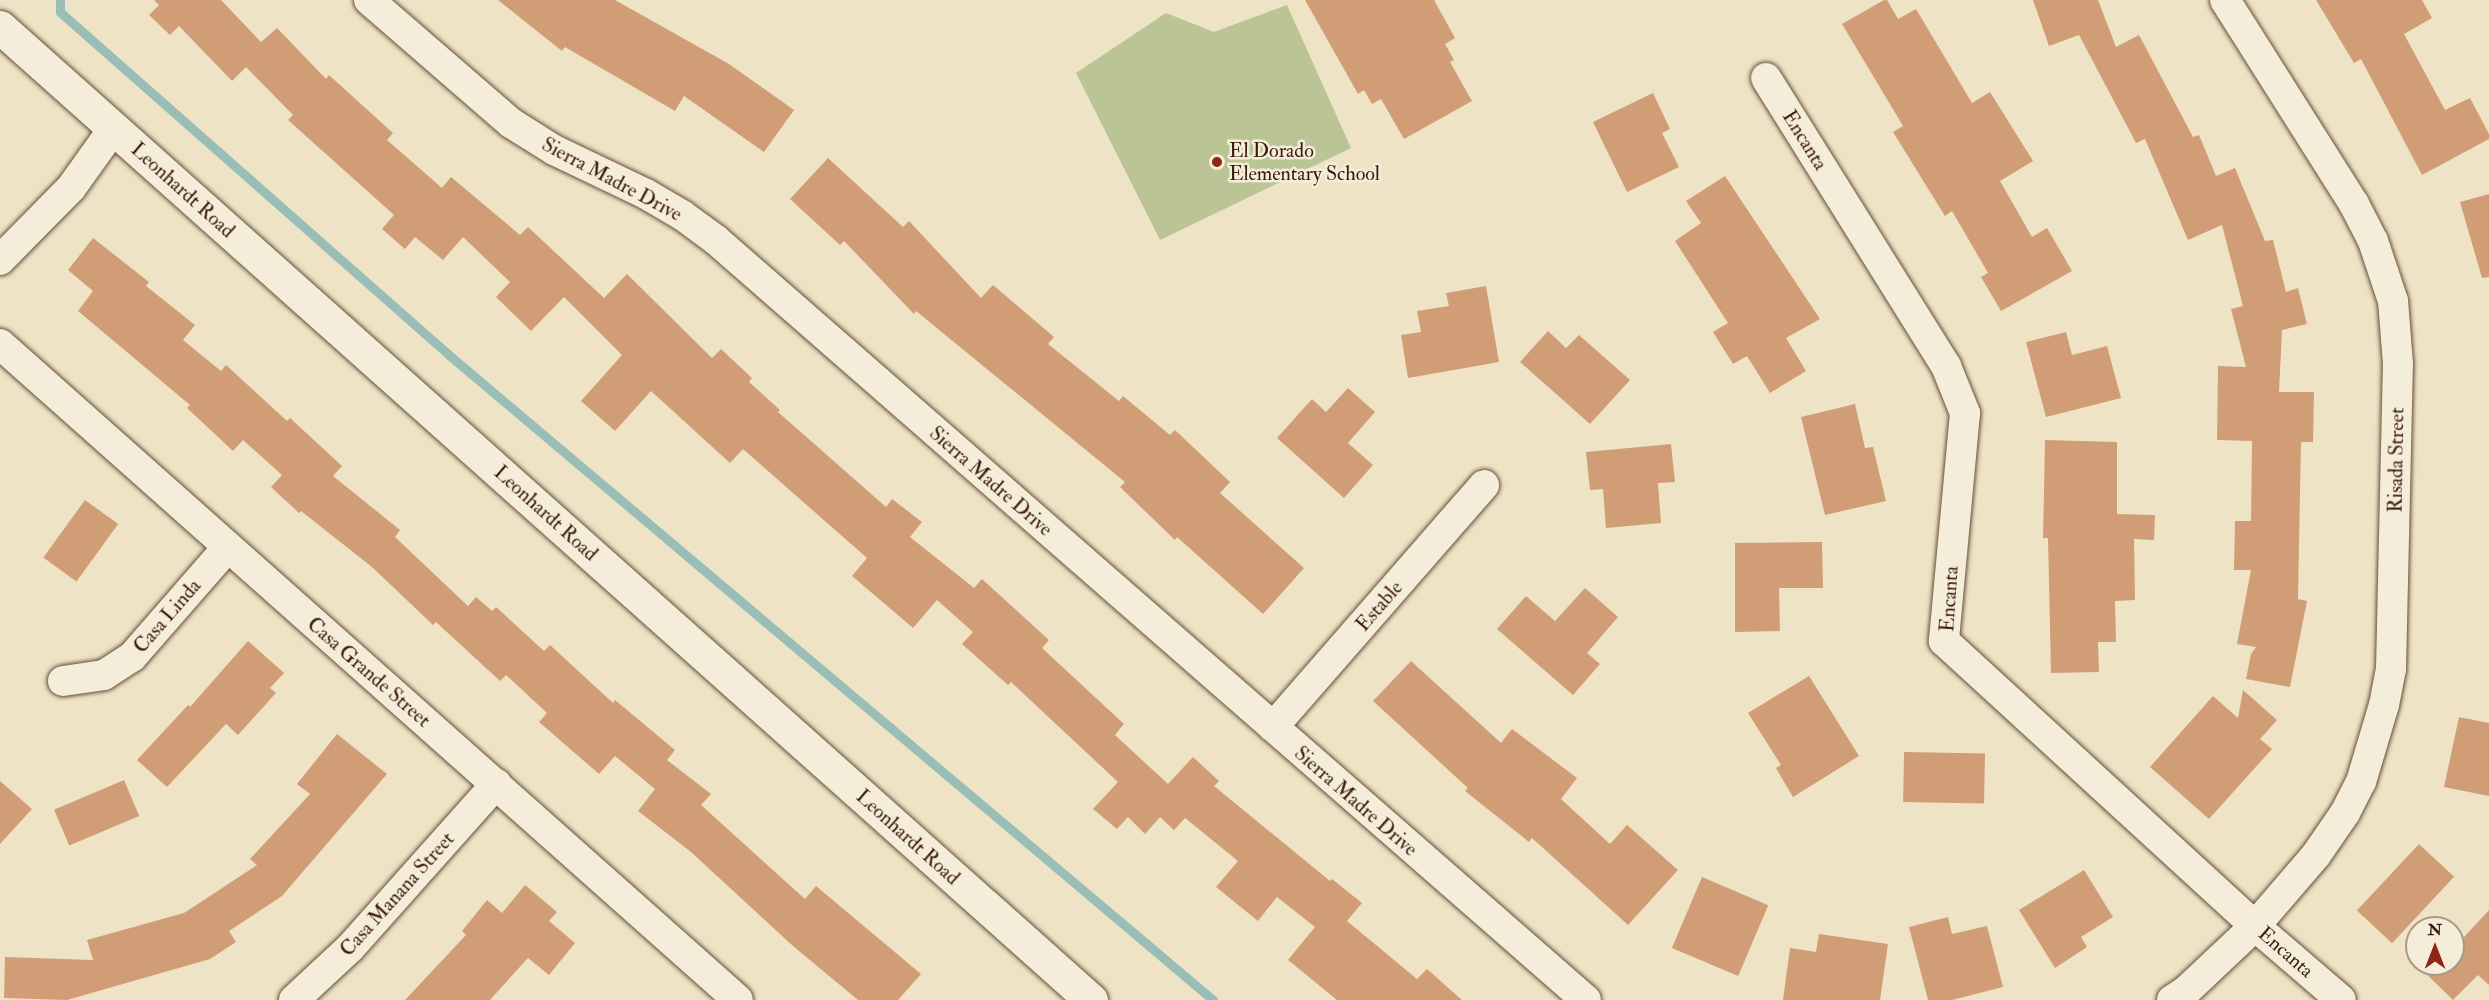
<!DOCTYPE html>
<html>
<head>
<meta charset="utf-8">
<style>
  body { margin:0 }
  #map { position:relative; width:2489px; height:1000px; overflow:hidden; background:#eee4c5; font-family:"IM FELL Double Pica",serif }
  div>[style] { position:absolute }
  .green>* { inset:0; background:#bac494 }
  .stream>* { height:9px; margin:-4.5px; padding:0 4.5px; transform-origin:4.5px; border-radius:4.5px; background:#99beb8 }
  .building>* { inset:0; background:#d19d76; transform-origin:0 0 }
  .roads { filter:drop-shadow(0 0 2px #684e39) drop-shadow(0 0 2px #684e39) }
  .minor>* { height:30px; margin:-15px; padding:0 15px; transform-origin:15px; border-radius:15px; background:#f4edd9 }
  .tertiary>* { height:33px; margin:-16.5px; padding:0 16.5px; transform-origin:16.5px; border-radius:16.5px; background:#f4edd9 }
  .dots>* { width:16px; height:16px; translate:-50% -50%; box-sizing:border-box; border:3px solid #f4edd9; border-radius:50% }
  span { translate:-50% -50%; white-space:nowrap; text-align:center; line-height:1.15; -webkit-text-stroke:5px #f4edd9; paint-order:stroke }
  .street-label { font-size:20px; color:#3b1c0a }
  .poi-label { font-size:20px; color:#3b1c0a }
  .left { translate:0 -50%; text-align:left }
  .north { position:absolute; left:2405px; top:916px; width:60px; height:60px; box-sizing:border-box; background:#f4edd9; border:2px solid #aa9986; border-radius:50%; rotate:0deg; font-size:16px; font-weight:700; line-height:24px; text-align:center; color:#3b1c0a }
  .north::after { content:''; display:block; margin:auto; width:21px; height:27px; background:#8f2418; clip-path:polygon(50% 0,100% 100%,50% 72%,0 100%) }
</style>
</head>
<body>
<div id="map">
  <div class="green">
    <div style="clip-path:polygon(1287px 5px,1351px 148px,1160px 240px,1076px 73px,1166px 13px,1214px 32px)"></div>
  </div>
  <div class="stream">
    <div style="left:60px;top:0;width:12px;rotate:90deg"></div>
    <div style="left:60px;top:12px;width:519px;rotate:41.4deg"></div>
    <div style="left:449px;top:355px;width:1000px;rotate:40.17deg"></div>
  </div>
  <div class="building">
    <div style="clip-path:polygon(154px 0,221px 0,261px 42px,277px 28px,326px 79px,329px 75px,393px 133px,387px 140px,442px 188px,451px 177px,520px 235px,528px 227px,604px 298px,627px 274px,712px 358px,721px 349px,752px 378px,749px 382px,780px 410px,778px 412px,886px 507px,892px 499px,922px 522px,910px 537px,974px 588px,982px 579px,1049px 640px,1042px 648px,1124px 724px,1115px 735px,1168px 784px,1193px 757px,1219px 781px,1214px 786px,1330px 881px,1332px 879px,1362px 903px,1347px 921px,1417px 979px,1427px 969px,1462px 1000px,1337px 1000px,1288px 960px,1315px 927px,1277px 897px,1258px 921px,1216px 887px,1238px 861px,1185px 818px,1174px 830px,1160px 817px,1145px 834px,1128px 817px,1117px 829px,1093px 809px,1118px 782px,1011px 682px,1008px 685px,962px 644px,973px 632px,937px 600px,913px 628px,852px 576px,867px 558px,743px 449px,730px 463px,651px 391px,615px 431px,581px 401px,622px 355px,564px 297px,531px 331px,496px 297px,510px 282px,463px 237px,443px 260px,415px 237px,405px 249px,382px 229px,394px 215px,288px 120px,293px 115px,246px 67px,232px 81px,179px 26px,170px 35px,149px 15px,159px 5px)"></div>
    <div style="clip-path:polygon(498px 0,615px 0,729px 64px,794px 110px,764px 152px,684px 96px,675px 111px,565px 47px,562px 51px)"></div>
    <div style="clip-path:polygon(1305px 0,1434px 0,1455px 38px,1445px 44px,1454px 60px,1450px 62px,1472px 101px,1404px 139px,1381px 99px,1372px 104px,1364px 90px,1358px 94px)"></div>
    <div style="clip-path:polygon(1884px 0,1887px 0,1898px 19px,1916px 9px,1972px 103px,1990px 92px,2033px 161px,2000px 181px,2032px 237px,2047px 228px,2072px 271px,2001px 311px,1981px 277px,1988px 273px,1952px 211px,1945px 216px,1893px 132px,1903px 126px,1842px 24px)"></div>
    <div style="clip-path:polygon(2033px 0,2098px 0,2116px 47px,2139px 35px,2193px 137px,2199px 135px,2216px 176px,2235px 168px,2265px 241px,2273px 240px,2286px 292px,2298px 288px,2307px 324px,2282px 330px,2279px 392px,2314px 392px,2313px 442px,2301px 442px,2298px 599px,2307px 601px,2290px 687px,2246px 679px,2251px 654px,2256px 647px,2237px 644px,2251px 570px,2234px 570px,2235px 521px,2251px 521px,2252px 441px,2217px 440px,2218px 366px,2246px 367px,2231px 309px,2243px 306px,2222px 225px,2188px 240px,2145px 139px,2136px 143px,2079px 35px,2049px 46px)"></div>
    <div style="clip-path:polygon(2316px 0,2422px 0,2432px 18px,2404px 34px,2445px 110px,2470px 98px,2489px 134px,2489px 139px,2422px 175px,2361px 59px,2354px 63px)"></div>
    <div style="clip-path:polygon(1653px 93px,1670px 129px,1662px 133px,1679px 167px,1627px 192px,1593px 122px)"></div>
    <div style="clip-path:polygon(828px 158px,903px 227px,909px 221px,981px 298px,993px 285px,1054px 337px,1048px 344px,1119px 401px,1123px 396px,1170px 435px,1175px 430px,1230px 482px,1220px 493px,1304px 568px,1263px 614px,1177px 537px,1175px 540px,1120px 487px,1125px 482px,916px 311px,914px 314px,844px 241px,840px 245px,790px 199px)"></div>
    <div style="clip-path:polygon(1725px 176px,1820px 319px,1786px 338px,1806px 371px,1770px 393px,1747px 356px,1733px 364px,1713px 332px,1728px 323px,1675px 241px,1701px 223px,1686px 201px)"></div>
    <div style="clip-path:polygon(2489px 194px,2489px 277px,2482px 278px,2460px 202px)"></div>
    <div style="clip-path:polygon(93px 238px,149px 282px,146px 286px,195px 325px,183px 340px,221px 371px,226px 365px,287px 421px,290px 418px,342px 466px,333px 476px,400px 530px,395px 537px,468px 606px,476px 597px,492px 611px,496px 607px,544px 651px,550px 645px,613px 703px,615px 700px,675px 750px,667px 760px,711px 794px,701px 805px,805px 899px,816px 886px,921px 974px,898px 1000px,858px 1000px,793px 946px,691px 852px,638px 811px,655px 789px,615px 756px,599px 774px,539px 722px,547px 713px,506px 675px,500px 681px,436px 622px,433px 625px,372px 567px,301px 511px,299px 513px,271px 487px,282px 475px,243px 440px,233px 451px,187px 408px,190px 405px,78px 311px,93px 291px,68px 270px)"></div>
    <div style="clip-path:polygon(1486px 286px,1499px 362px,1408px 378px,1401px 335px,1421px 332px,1417px 311px,1449px 306px,1446px 293px)"></div>
    <div style="clip-path:polygon(1548px 331px,1566px 348px,1579px 335px,1630px 380px,1590px 424px,1520px 362px)"></div>
    <div style="clip-path:polygon(2066px 332px,2072px 355px,2107px 346px,2121px 398px,2046px 417px,2026px 342px)"></div>
    <div style="clip-path:polygon(1348px 388px,1375px 412px,1348px 443px,1373px 465px,1344px 498px,1277px 438px,1312px 399px,1326px 412px)"></div>
    <div style="clip-path:polygon(1855px 404px,1865px 448px,1873px 447px,1886px 501px,1825px 515px,1801px 417px)"></div>
    <div style="clip-path:polygon(2045px 440px,2117px 442px,2117px 514px,2155px 515px,2154px 540px,2134px 539px,2135px 600px,2115px 601px,2116px 642px,2098px 642px,2099px 672px,2051px 673px,2048px 538px,2043px 538px)"></div>
    <div style="clip-path:polygon(1671px 444px,1675px 482px,1658px 483px,1661px 523px,1606px 528px,1603px 489px,1590px 490px,1586px 452px)"></div>
    <div style="left:85px;top:500px;width:41px;height:71px;rotate:36deg"></div>
    <div style="clip-path:polygon(1822px 542px,1823px 588px,1779px 588px,1780px 631px,1735px 632px,1735px 543px)"></div>
    <div style="clip-path:polygon(1585px 588px,1618px 617px,1587px 653px,1600px 664px,1573px 695px,1497px 629px,1526px 596px,1555px 621px)"></div>
    <div style="clip-path:polygon(248px 641px,284px 673px,270px 688px,276px 693px,238px 735px,226px 724px,167px 787px,137px 760px,188px 705px,190px 707px)"></div>
    <div style="clip-path:polygon(1411px 661px,1501px 743px,1512px 729px,1577px 778px,1561px 799px,1610px 844px,1627px 825px,1678px 870px,1628px 925px,1532px 838px,1529px 842px,1465px 791px,1468px 788px,1373px 701px)"></div>
    <div style="clip-path:polygon(1809px 676px,1859px 756px,1793px 797px,1776px 768px,1781px 765px,1748px 713px)"></div>
    <div style="clip-path:polygon(2243px 690px,2277px 720px,2260px 739px,2272px 749px,2209px 819px,2150px 767px,2213px 696px,2238px 718px)"></div>
    <div style="clip-path:polygon(2459px 717px,2489px 723px,2489px 796px,2444px 787px)"></div>
    <div style="clip-path:polygon(337px 734px,387px 774px,282px 896px,229px 931px,236px 942px,210px 959px,67px 1000px,4px 998px,5px 957px,93px 960px,87px 940px,184px 913px,257px 865px,250px 859px,310px 794px,297px 784px)"></div>
    <div style="left:1904px;top:752px;width:81px;height:50px;rotate:1deg"></div>
    <div style="left:124px;top:780px;width:39px;height:76px;rotate:67deg"></div>
    <div style="clip-path:polygon(0 781px,32px 809px,0 844px)"></div>
    <div style="left:2419px;top:844px;width:48px;height:91px;rotate:43deg"></div>
    <div style="clip-path:polygon(2084px 870px,2113px 917px,2081px 937px,2087px 947px,2055px 968px,2019px 910px)"></div>
    <div style="left:1702px;top:877px;width:72px;height:77px;rotate:23deg"></div>
    <div style="clip-path:polygon(525px 885px,557px 912px,549px 921px,575px 943px,549px 975px,528px 958px,490px 1000px,405px 1000px,466px 935px,462px 931px,487px 900px,502px 913px)"></div>
    <div style="clip-path:polygon(2489px 910px,2489px 985px,2478px 975px,2453px 1000px,2416px 964px,2453px 964px,2453px 949px)"></div>
    <div style="clip-path:polygon(1948px 917px,1952px 934px,1987px 926px,2003px 987px,1952px 1000px,1928px 1000px,1909px 927px)"></div>
    <div style="clip-path:polygon(1819px 934px,1888px 944px,1880px 1000px,1783px 1000px,1790px 948px,1816px 952px)"></div>
  </div>
  <div class="roads">
    <div class="minor">
      <div style="left:369px;top:0;width:188px;rotate:40.9deg"></div>
      <div style="left:511px;top:123px;width:51px;rotate:32.1deg"></div>
      <div style="left:554px;top:150px;width:102px;rotate:25.6deg"></div>
      <div style="left:646px;top:194px;width:42px;rotate:30.3deg"></div>
      <div style="left:682px;top:215px;width:42px;rotate:36.3deg"></div>
      <div style="left:716px;top:240px;width:1155px;rotate:41.14deg"></div>
      <div style="left:1766px;top:78px;width:340px;rotate:58deg"></div>
      <div style="left:1946px;top:366px;width:51px;rotate:68deg"></div>
      <div style="left:1965px;top:413px;width:229px;rotate:95.3deg"></div>
      <div style="left:1944px;top:641px;width:422px;rotate:42.5deg"></div>
      <div style="left:2255px;top:926px;width:113px;rotate:40.7deg"></div>
      <div style="left:0;top:260px;width:101px;rotate:-45.4deg"></div>
      <div style="left:71px;top:188px;width:74px;rotate:-54.4deg"></div>
      <div style="left:0;top:344px;width:987px;rotate:41.63deg"></div>
      <div style="left:63px;top:681px;width:41px;rotate:-8.3deg"></div>
      <div style="left:104px;top:675px;width:33px;rotate:-33deg"></div>
      <div style="left:132px;top:657px;width:146px;rotate:-48.9deg"></div>
      <div style="left:1273px;top:727px;width:321px;rotate:-48.9deg"></div>
      <div style="left:294px;top:1000px;width:76px;rotate:-42.9deg"></div>
      <div style="left:350px;top:948px;width:220px;rotate:-48.3deg"></div>
      <div style="left:2172px;top:1000px;width:17px;rotate:-33deg"></div>
      <div style="left:2186px;top:991px;width:95px;rotate:-43.3deg"></div>
      <div style="left:2255px;top:926px;width:94px;rotate:-49.3deg"></div>
      <div style="left:2316px;top:855px;width:51px;rotate:-55.4deg"></div>
      <div style="left:2345px;top:813px;width:35px;rotate:-63deg"></div>
      <div style="left:2361px;top:782px;width:80px;rotate:-73.4deg"></div>
      <div style="left:2384px;top:705px;width:37px;rotate:-79deg"></div>
      <div style="left:2391px;top:669px;width:305px;rotate:-88.7deg"></div>
      <div style="left:2398px;top:364px;width:63px;rotate:-94.5deg"></div>
      <div style="left:2393px;top:301px;width:63px;rotate:-108.4deg"></div>
      <div style="left:2373px;top:241px;width:42px;rotate:-117.2deg"></div>
      <div style="left:2354px;top:204px;width:241px;rotate:-122.3deg"></div>
    </div>
    <div class="tertiary">
      <div style="left:0;top:27px;width:1462px;rotate:41.73deg"></div>
    </div>
  </div>
  <div class="dots">
    <div style="left:1217px;top:162px;background:#8f2418"></div>
  </div>
  <div class="street-label">
    <span style="left:1805px;top:140px;rotate:58deg">Encanta</span>
    <span style="left:612px;top:179px;rotate:28deg">Sierra Madre Drive</span>
    <span style="left:183px;top:190px;rotate:42deg">Leonhardt Road</span>
    <span style="left:2396px;top:460px;rotate:-89deg">Risada Street</span>
    <span style="left:991px;top:481px;rotate:41deg">Sierra Madre Drive</span>
    <span style="left:546px;top:513px;rotate:42deg">Leonhardt Road</span>
    <span style="left:1949px;top:599px;rotate:-86deg">Encanta</span>
    <span style="left:1379px;top:606px;rotate:-49deg">Estable</span>
    <span style="left:167px;top:616px;rotate:-49deg">Casa Linda</span>
    <span style="left:369px;top:672px;rotate:41deg">Casa Grande Street</span>
    <span style="left:1356px;top:801px;rotate:41deg">Sierra Madre Drive</span>
    <span style="left:908px;top:837px;rotate:42deg">Leonhardt Road</span>
    <span style="left:397px;top:894px;rotate:-48deg">Casa Manana Street</span>
    <span style="left:2286px;top:952px;rotate:41deg">Encanta</span>
  </div>
  <div class="poi-label">
    <span class="left" style="left:1229px;top:162px">El Dorado<br>Elementary School</span>
  </div>
  <div class="north">N</div>
</div>
</body>
</html>
